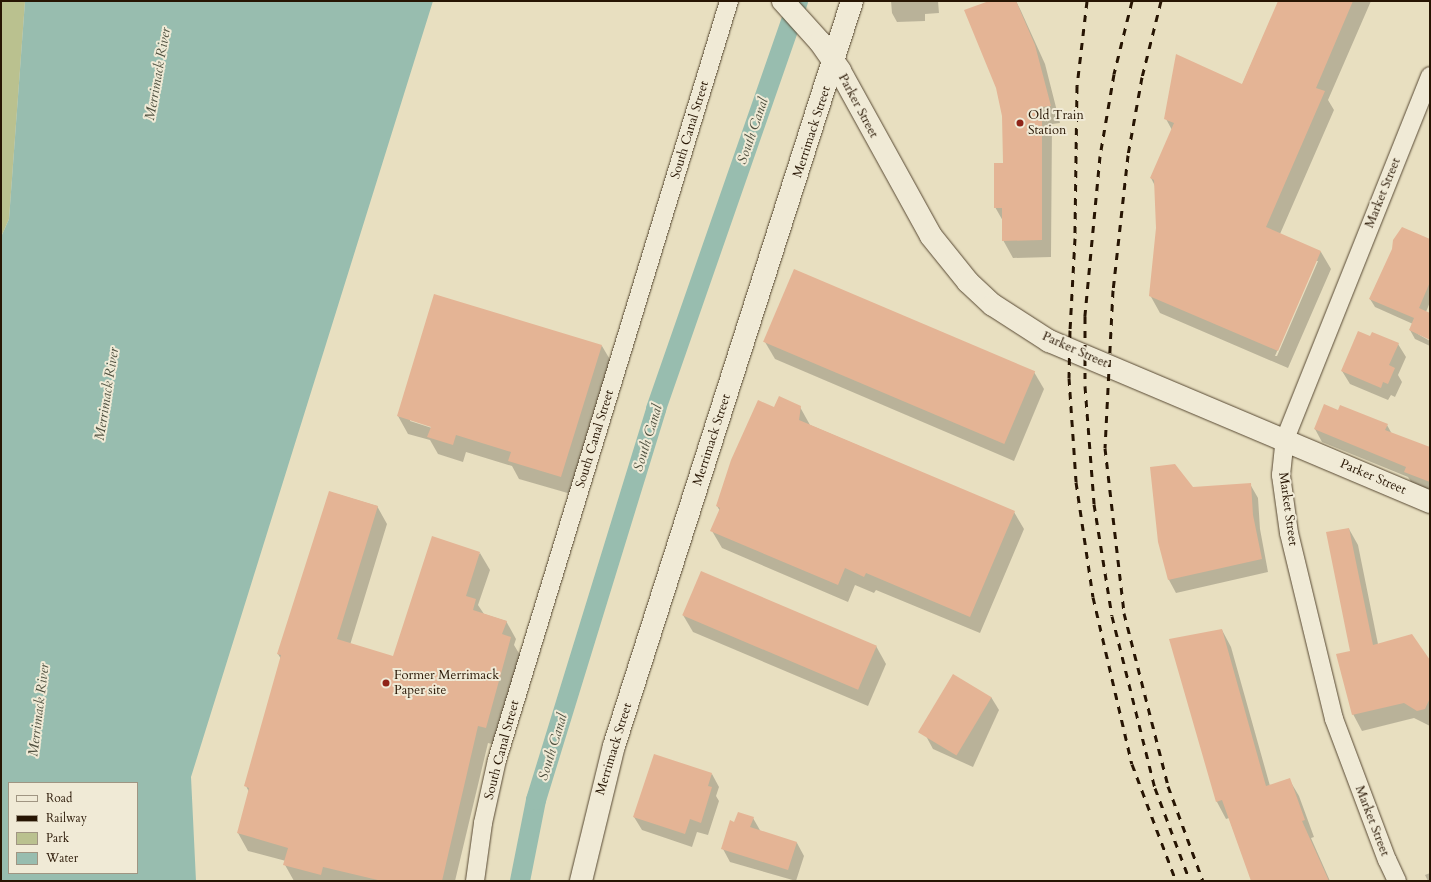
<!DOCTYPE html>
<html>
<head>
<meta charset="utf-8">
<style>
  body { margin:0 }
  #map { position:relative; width:1431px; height:882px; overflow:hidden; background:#e8dfc0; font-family:Cardo,serif }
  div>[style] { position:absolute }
  .green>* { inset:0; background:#bac18f }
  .water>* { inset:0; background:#98bdaf }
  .shadow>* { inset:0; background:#0003 }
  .canal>* { height:20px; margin:-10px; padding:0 10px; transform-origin:10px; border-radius:10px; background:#98bdaf }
  .building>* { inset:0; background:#e4b495; transform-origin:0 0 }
  .roads { filter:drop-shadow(0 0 1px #574832) drop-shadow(0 0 1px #574832) }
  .minor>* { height:18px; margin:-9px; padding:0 9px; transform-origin:9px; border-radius:9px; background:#f0ead6 }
  .secondary>* { height:22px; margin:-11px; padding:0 11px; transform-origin:11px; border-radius:11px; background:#f0ead6 }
  .rail>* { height:3px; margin-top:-1.5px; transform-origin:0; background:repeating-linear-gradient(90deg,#271503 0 7px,transparent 0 14px) }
  .dots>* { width:11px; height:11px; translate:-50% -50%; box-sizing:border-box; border:2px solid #f0ead6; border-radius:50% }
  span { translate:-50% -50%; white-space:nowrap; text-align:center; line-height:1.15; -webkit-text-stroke:4px #f0ead6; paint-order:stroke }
  .street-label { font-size:13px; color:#271503 }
  .poi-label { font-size:13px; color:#271503 }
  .left { translate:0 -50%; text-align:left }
  .water-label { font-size:14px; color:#4f503f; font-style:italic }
  .frame { position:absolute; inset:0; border:2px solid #271503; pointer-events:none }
  .legend { position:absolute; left:8px; top:782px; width:130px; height:92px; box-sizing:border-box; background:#f0ead6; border:1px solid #a09582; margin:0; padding:5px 7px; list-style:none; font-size:12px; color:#271503 }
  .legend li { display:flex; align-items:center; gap:8px; height:20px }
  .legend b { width:20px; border:1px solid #a09582 }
</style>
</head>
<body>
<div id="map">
  <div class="green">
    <div style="clip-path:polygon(1px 1px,25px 1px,9px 219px,1px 237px)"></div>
  </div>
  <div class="water">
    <div style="clip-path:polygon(evenodd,25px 1px,433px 1px,191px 777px,196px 881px,1px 881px,1px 237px,9px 219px,25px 1px,9px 783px,137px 783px,137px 873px,9px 873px,9px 783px)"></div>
  </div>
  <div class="shadow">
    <div style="clip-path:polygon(891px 1px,938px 1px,939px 13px,925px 14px,925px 21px,897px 22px,892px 13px)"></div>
    <div style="clip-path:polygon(992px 1px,1016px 1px,1021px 11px,1045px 64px,1060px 123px,1052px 124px,1051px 257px,1013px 258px,1003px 240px,1003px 221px,995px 207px,1004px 164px,1003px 116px)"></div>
    <div style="clip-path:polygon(evenodd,1279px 1px,1371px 1px,1328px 100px,1334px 110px,1280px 234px,1321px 252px,1331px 269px,1288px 368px,1160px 313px,1150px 295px,1157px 228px,1155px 186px,1151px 178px,1172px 130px,1166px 119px,1242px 85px,1279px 1px,1316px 261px,1318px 261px,1277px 356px,1275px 356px,1316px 261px)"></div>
    <div style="clip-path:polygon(1430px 240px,1430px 302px,1426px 312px,1430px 314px,1430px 339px,1416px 333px,1430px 341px,1430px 346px,1415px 339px,1410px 330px,1413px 324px,1375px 307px,1370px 299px)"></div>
    <div style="clip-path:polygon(1370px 337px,1398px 344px,1406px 357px,1398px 375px,1402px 382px,1395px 397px,1391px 395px,1388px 400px,1350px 384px,1342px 371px)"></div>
    <div style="clip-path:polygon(765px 342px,1034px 372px,1044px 389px,1014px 461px,775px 359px)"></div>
    <div style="clip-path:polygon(evenodd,602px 346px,612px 363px,571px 494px,519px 479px,512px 466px,466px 452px,463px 462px,438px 454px,430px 440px,408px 434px,398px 416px,602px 346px,410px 419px,436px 427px,435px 429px,410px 421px,410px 419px)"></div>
    <div style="clip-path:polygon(800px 407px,810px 425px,1014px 512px,1024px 529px,980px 633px,876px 590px,874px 593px,855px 585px,848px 602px,722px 548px,712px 531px,720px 511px,717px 506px,775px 408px)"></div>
    <div style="clip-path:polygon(1387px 425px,1392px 434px,1430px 448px,1430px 492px,1413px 485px,1408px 477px,1322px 442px,1315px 429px)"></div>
    <div style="clip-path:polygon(1250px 484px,1258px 498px,1260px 529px,1268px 572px,1176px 593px,1169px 580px,1159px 542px,1193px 488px)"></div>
    <div style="clip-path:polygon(330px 492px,377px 506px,387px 524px,350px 645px,394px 658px,480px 553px,490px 570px,478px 605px,484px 614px,506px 621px,516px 639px,514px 645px,520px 655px,496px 745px,488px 743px,455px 881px,294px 881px,285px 865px,286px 861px,248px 851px,238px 833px,249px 792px,246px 786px,281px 659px,278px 654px)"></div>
    <div style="clip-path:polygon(1349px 529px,1358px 545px,1378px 644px,1430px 662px,1430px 726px,1414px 718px,1362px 731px,1353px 714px)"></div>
    <div style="clip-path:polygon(683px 615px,876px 646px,886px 664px,868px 706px,693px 632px)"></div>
    <div style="clip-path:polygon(1222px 630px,1231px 647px,1270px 786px,1289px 779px,1299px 796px,1314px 837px,1311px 838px,1330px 881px,1252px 881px,1229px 818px,1226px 819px,1217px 802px,1171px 640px)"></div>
    <div style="clip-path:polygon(991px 697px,999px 710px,973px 767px,933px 749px,926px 736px)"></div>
    <div style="clip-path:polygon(712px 774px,719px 787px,716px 796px,719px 801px,708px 835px,697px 832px,692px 847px,642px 830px,634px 817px)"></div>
    <div style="clip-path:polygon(753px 818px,761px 832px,797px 843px,804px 856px,796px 881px,730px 862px,723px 849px,735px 823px)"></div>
    <div style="clip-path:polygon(1430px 873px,1430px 881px,1428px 881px,1425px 875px)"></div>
  </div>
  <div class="canal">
    <div style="left:520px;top:881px;width:83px;rotate:-78.8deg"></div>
    <div style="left:536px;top:800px;width:409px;rotate:-72.9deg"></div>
    <div style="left:656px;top:409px;width:432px;rotate:-70.8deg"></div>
  </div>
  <div class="building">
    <div style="clip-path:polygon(989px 1px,1016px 1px,1035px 45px,1051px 106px,1042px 107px,1042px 240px,1002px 241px,1002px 208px,994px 208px,994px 163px,1003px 163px,1002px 116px,996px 88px,964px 10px)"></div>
    <div style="clip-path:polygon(1278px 1px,1353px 1px,1316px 88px,1325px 91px,1266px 227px,1321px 251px,1278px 351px,1149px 296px,1156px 228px,1154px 180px,1150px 178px,1174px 123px,1164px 119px,1176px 54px,1242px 84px)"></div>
    <div style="clip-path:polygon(1402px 227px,1430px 239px,1430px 282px,1419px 308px,1430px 313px,1430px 340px,1409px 330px,1414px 318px,1369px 299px,1392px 249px,1393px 240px)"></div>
    <div style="left:794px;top:269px;width:262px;height:79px;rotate:23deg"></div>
    <div style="clip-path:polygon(434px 294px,602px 345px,561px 477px,508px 461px,511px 452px,456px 435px,453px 445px,427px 437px,431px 427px,397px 416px)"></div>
    <div style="clip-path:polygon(1358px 331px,1370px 336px,1372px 332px,1399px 343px,1389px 365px,1395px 368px,1388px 384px,1383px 382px,1381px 388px,1341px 371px)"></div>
    <div style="clip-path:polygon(779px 396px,801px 406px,799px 420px,1015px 511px,970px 617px,866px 573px,864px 577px,845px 568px,838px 585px,710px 531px,720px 508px,716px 506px,731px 460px,758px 400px,774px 407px)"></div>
    <div style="clip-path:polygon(1324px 404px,1338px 410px,1340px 405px,1388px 424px,1385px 430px,1430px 447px,1430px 482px,1404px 472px,1406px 467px,1314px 429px)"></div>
    <div style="clip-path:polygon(1175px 464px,1193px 487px,1251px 483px,1253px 515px,1262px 559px,1168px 580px,1158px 542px,1150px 467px)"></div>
    <div style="clip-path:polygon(329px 491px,378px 506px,337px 639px,393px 656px,432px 536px,480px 552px,466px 596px,476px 599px,473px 610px,507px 621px,502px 634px,511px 637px,486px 728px,478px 726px,442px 881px,382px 881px,323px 867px,321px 875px,283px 865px,288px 848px,237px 833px,249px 788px,244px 786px,281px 655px,277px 654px)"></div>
    <div style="clip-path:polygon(1349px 528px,1373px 645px,1412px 634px,1430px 660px,1430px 698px,1425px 709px,1417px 711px,1404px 703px,1352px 715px,1336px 654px,1350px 651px,1326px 532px)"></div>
    <div style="left:701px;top:571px;width:191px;height:48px;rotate:23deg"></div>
    <div style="clip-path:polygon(1222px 629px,1266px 786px,1290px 778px,1305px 820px,1302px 821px,1329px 881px,1251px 881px,1222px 800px,1216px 802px,1169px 639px)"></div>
    <div style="left:953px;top:674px;width:45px;height:68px;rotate:31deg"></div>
    <div style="clip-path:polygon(654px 754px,712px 773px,708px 786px,712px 787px,701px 823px,690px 819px,685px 834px,633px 817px)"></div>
    <div style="clip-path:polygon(738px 812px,754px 817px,750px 827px,797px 842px,788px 870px,721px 849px,730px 820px,734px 822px)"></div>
  </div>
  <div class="roads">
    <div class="minor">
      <div style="left:475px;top:881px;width:59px;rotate:-82.1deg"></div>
      <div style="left:483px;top:823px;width:65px;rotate:-77.5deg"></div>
      <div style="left:497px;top:760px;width:794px;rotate:-73deg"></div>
      <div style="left:1397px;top:881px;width:23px;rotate:-115deg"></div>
      <div style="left:1387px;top:860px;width:151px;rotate:-110.6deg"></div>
      <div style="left:1334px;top:719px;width:191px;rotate:-103.6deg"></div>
      <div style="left:1289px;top:533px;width:59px;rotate:-97.9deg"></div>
      <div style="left:1281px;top:475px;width:36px;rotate:-84deg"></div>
      <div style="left:1285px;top:439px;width:391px;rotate:-68.2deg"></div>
    </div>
    <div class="secondary">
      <div style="left:783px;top:1px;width:55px;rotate:47.9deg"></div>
      <div style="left:820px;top:42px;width:35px;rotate:55deg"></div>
      <div style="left:840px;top:71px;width:188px;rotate:61.1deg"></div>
      <div style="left:931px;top:236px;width:59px;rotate:51.2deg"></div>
      <div style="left:968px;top:282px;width:34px;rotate:43deg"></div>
      <div style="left:993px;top:305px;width:67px;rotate:32.7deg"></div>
      <div style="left:1049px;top:341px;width:414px;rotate:22.9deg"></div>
      <div style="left:581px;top:881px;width:139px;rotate:-76.3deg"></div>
      <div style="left:614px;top:746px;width:782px;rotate:-72.28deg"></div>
    </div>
  </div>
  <div class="rail">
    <div style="left:1087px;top:1px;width:86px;rotate:96.7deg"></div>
    <div style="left:1077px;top:86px;width:152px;rotate:90.8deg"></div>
    <div style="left:1075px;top:238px;width:92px;rotate:93.1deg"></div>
    <div style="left:1070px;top:330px;width:48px;rotate:91.2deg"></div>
    <div style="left:1069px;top:378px;width:104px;rotate:86.1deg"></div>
    <div style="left:1076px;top:482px;width:116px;rotate:81.6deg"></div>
    <div style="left:1093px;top:597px;width:171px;rotate:76.9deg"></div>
    <div style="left:1132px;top:764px;width:125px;rotate:69.4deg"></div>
    <div style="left:1132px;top:1px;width:75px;rotate:103.9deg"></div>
    <div style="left:1114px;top:74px;width:83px;rotate:99.7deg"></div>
    <div style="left:1100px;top:156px;width:161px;rotate:95.4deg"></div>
    <div style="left:1085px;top:316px;width:70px;rotate:90deg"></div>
    <div style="left:1085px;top:386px;width:118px;rotate:85.6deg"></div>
    <div style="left:1094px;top:504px;width:113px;rotate:80.9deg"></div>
    <div style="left:1112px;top:616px;width:177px;rotate:76deg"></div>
    <div style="left:1155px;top:788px;width:99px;rotate:69.4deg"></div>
    <div style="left:1161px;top:1px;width:78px;rotate:104deg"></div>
    <div style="left:1142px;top:77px;width:79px;rotate:100.2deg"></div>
    <div style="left:1128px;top:155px;width:136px;rotate:96.3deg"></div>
    <div style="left:1113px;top:290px;width:158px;rotate:92.9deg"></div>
    <div style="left:1105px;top:448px;width:166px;rotate:83.4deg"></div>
    <div style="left:1124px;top:613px;width:179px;rotate:75.7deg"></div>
    <div style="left:1168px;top:786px;width:101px;rotate:69.8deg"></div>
  </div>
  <div class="dots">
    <div style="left:1020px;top:123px;background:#8f2418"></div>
    <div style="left:386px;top:683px;background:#8f2418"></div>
  </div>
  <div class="street-label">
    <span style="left:858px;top:106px;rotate:62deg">Parker Street</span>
    <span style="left:690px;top:130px;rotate:-73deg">South Canal Street</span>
    <span style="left:812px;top:132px;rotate:-72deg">Merrimack Street</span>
    <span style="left:1383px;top:193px;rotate:-68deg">Market Street</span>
    <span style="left:1075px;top:350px;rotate:24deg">Parker Street</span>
    <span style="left:595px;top:439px;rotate:-73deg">South Canal Street</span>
    <span style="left:712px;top:440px;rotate:-72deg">Merrimack Street</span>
    <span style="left:1373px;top:477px;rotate:23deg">Parker Street</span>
    <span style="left:1288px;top:509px;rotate:82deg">Market Street</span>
    <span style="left:614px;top:749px;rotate:-73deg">Merrimack Street</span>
    <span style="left:502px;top:750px;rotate:-75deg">South Canal Street</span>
    <span style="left:1372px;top:821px;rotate:69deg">Market Street</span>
  </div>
  <div class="poi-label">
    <span class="left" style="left:1028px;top:123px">Old Train<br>Station</span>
    <span class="left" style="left:394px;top:683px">Former Merrimack<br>Paper site</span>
  </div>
  <div class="water-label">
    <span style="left:158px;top:74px;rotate:-80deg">Merrimack River</span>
    <span style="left:753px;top:131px;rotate:-71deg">South Canal</span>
    <span style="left:107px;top:394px;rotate:-81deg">Merrimack River</span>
    <span style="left:648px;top:438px;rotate:-73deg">South Canal</span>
    <span style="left:39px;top:710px;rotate:-83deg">Merrimack River</span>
    <span style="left:553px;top:747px;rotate:-73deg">South Canal</span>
  </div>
  <div class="frame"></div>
  <ul class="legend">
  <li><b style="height:5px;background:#f0ead6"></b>Road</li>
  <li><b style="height:5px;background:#271503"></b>Railway</li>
  <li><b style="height:11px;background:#bac18f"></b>Park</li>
  <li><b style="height:11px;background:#98bdaf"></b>Water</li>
  </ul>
</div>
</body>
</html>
